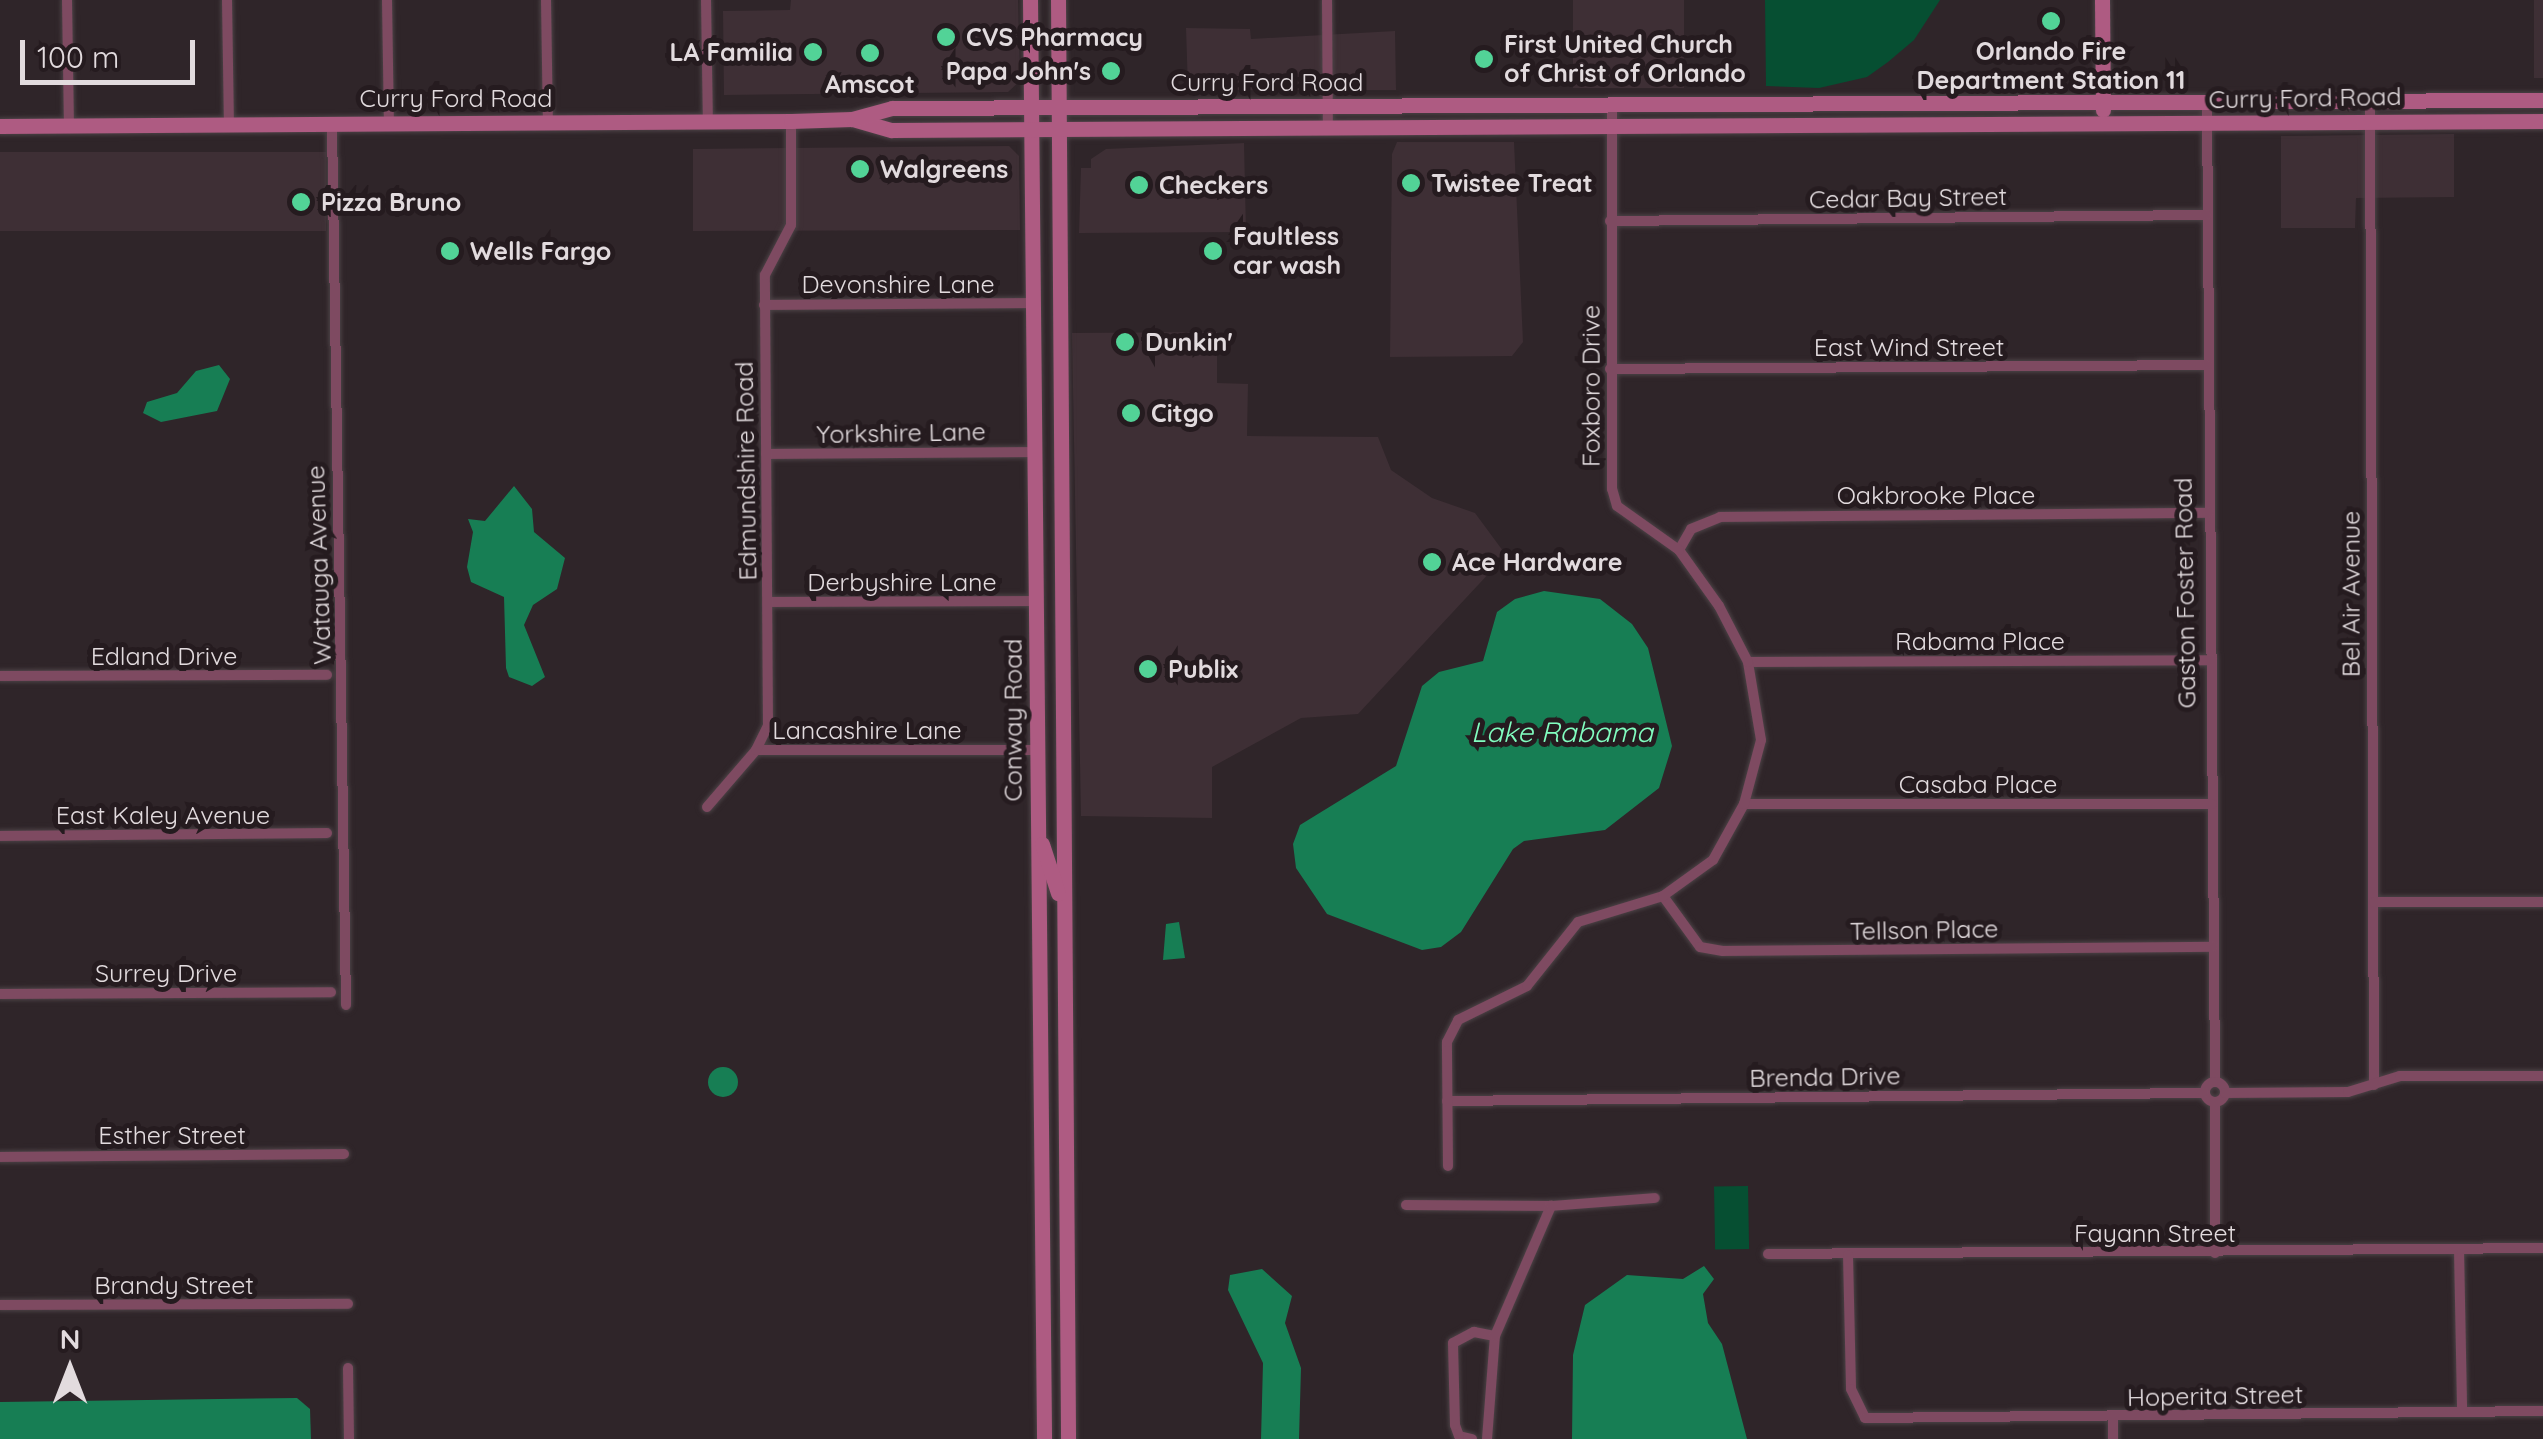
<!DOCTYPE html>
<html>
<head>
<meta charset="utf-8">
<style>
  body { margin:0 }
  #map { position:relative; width:2543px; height:1439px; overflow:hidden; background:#2f2529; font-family:Quicksand,sans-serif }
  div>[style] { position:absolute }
  .built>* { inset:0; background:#3e2f35; transform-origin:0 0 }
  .green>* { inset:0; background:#064f32; transform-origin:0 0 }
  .water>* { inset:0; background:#177e54 }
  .round { border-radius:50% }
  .roads { filter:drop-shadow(0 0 2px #4c4246) drop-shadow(0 0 2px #4c4246) }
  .street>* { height:10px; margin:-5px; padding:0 5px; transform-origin:5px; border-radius:5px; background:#7e4a61 }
  .street>.ring { margin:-5px; padding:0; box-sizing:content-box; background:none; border:10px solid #7e4a61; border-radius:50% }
  .secondary>* { height:15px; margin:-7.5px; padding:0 7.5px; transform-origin:7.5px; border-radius:7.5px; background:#ae5b82 }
  .dots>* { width:28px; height:28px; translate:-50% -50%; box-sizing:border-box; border:5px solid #251b1f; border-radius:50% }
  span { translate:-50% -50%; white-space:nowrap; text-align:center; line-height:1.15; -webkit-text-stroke:10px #251b1f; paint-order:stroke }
  .poi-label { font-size:25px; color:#e2dbde; font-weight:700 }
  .left { translate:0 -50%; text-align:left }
  .right { translate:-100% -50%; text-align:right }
  .street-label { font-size:25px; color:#e2dbde }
  .water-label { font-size:28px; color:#82fec0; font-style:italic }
  .north { position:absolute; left:20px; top:1319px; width:100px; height:100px; -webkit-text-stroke:8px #251b1f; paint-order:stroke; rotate:0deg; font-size:28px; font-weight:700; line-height:40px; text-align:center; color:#e2dbde }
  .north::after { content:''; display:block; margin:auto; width:35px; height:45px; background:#e2dbde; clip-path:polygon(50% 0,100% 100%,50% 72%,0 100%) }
  .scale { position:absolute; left:20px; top:40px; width:175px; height:45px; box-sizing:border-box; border:5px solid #e2dbde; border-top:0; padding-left:12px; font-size:30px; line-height:35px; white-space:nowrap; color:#e2dbde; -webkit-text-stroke:8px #251b1f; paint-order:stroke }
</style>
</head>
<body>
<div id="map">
  <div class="built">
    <div style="clip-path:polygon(791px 0,1018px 0,1020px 81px,1008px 92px,724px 95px,723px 11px,790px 10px)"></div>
    <div style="left:1573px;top:0;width:111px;height:88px"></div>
    <div style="left:2534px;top:0;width:9px;height:78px"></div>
    <div style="clip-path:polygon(1186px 28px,1250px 29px,1251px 39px,1395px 31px,1396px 90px,1188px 90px)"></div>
    <div style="clip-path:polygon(2454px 134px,2454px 197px,2356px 198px,2355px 228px,2281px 228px,2281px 136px)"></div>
    <div style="clip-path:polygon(1397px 142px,1514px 142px,1523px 342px,1512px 356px,1390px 357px,1392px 154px)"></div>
    <div style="clip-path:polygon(1244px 143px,1246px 232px,1079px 233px,1081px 168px,1091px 168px,1091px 159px,1106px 149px)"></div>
    <div style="clip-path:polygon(1009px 146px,1019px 156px,1020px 230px,693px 231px,693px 149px)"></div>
    <div style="left:326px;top:152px;width:79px;height:326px;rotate:90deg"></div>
    <div style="clip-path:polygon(1217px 332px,1217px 383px,1248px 384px,1247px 436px,1378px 437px,1391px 470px,1432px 498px,1475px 513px,1506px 555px,1358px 714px,1301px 718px,1212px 767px,1212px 818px,1081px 816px,1072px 333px)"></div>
  </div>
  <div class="green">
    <div style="clip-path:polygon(1765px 0,1940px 0,1914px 40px,1888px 62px,1867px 77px,1819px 88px,1766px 86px)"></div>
    <div style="left:1748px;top:1186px;width:63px;height:34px;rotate:89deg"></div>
  </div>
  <div class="water">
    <div style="clip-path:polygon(219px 365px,230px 379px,217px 411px,161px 422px,143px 413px,147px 402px,177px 393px,196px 371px)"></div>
    <div style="clip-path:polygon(514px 486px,532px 509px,534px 532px,565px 558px,557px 589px,533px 605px,524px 625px,545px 677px,532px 686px,509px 677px,506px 668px,504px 597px,471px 582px,467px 567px,473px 532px,468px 519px,485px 521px)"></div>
    <div style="clip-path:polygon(1544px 591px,1600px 599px,1632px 624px,1648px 648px,1672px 746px,1659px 788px,1605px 830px,1524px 841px,1513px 849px,1461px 932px,1441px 947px,1422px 950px,1327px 914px,1296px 868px,1293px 844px,1300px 825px,1396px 766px,1422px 686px,1439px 672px,1483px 661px,1497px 612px,1515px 599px)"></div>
    <div style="clip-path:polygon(1179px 922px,1185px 958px,1163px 960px,1166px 924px)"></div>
    <div class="round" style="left:708px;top:1067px;width:30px;height:30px"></div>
    <div style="clip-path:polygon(1704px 1266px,1714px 1279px,1703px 1294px,1708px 1323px,1722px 1344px,1747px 1439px,1572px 1439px,1573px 1355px,1585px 1305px,1627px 1275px,1683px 1279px)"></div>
    <div style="clip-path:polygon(1262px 1269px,1292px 1296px,1285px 1323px,1301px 1368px,1299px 1439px,1261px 1439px,1263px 1363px,1228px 1290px,1230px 1275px)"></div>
    <div style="clip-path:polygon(297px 1398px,310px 1409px,311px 1439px,0 1439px,0 1402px)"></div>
  </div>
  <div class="roads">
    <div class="street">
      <div style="left:67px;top:0;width:126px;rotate:89.1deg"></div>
      <div style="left:227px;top:0;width:125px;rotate:89.1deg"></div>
      <div style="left:387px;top:0;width:124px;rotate:89.1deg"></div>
      <div style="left:546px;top:0;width:123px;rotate:89.1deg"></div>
      <div style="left:706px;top:0;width:122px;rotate:89.1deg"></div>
      <div style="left:1327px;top:0;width:128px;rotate:89.6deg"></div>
      <div style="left:2370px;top:102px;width:983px;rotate:89.77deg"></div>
      <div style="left:2207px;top:104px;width:978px;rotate:89.53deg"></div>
      <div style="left:332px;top:124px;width:881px;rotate:89.09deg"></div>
      <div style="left:1610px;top:221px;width:597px;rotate:-0.58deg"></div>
      <div style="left:764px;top:305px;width:269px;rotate:-0.4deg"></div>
      <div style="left:1610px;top:369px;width:598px;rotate:-0.38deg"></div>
      <div style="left:766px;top:454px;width:270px;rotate:-0.4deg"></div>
      <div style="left:1679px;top:550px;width:24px;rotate:-60deg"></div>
      <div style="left:1691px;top:529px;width:31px;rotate:-22deg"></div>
      <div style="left:1720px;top:517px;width:489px;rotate:-0.5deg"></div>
      <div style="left:768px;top:602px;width:269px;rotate:-0.2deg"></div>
      <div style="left:1748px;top:662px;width:464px;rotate:-0.2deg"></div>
      <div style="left:0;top:676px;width:327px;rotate:-0.2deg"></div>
      <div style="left:756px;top:750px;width:283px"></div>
      <div style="left:1744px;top:804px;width:468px"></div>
      <div style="left:707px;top:807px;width:75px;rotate:-49.3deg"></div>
      <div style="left:756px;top:750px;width:28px;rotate:-64deg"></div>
      <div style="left:768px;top:725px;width:450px;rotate:-90.4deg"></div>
      <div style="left:765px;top:275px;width:56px;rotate:-62.5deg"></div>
      <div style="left:791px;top:225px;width:104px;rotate:-90deg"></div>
      <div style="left:0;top:836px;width:327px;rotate:-0.5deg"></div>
      <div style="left:1663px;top:896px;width:63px;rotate:54deg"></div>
      <div style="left:1700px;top:947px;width:23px;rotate:10deg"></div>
      <div style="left:1723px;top:951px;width:490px;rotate:-0.5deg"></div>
      <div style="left:2374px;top:902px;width:169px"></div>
      <div style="left:0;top:994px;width:331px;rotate:-0.3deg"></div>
      <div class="ring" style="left:2205px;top:1082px;width:10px;height:10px"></div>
      <div style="left:2225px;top:1093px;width:123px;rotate:-0.5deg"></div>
      <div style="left:2348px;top:1092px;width:54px;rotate:-17.1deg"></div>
      <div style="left:2400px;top:1076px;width:143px"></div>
      <div style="left:1447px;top:1101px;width:757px;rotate:-0.61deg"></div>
      <div style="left:0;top:1157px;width:344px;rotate:-0.5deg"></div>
      <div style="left:1448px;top:1166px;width:124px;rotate:-90.5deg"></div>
      <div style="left:1447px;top:1042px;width:25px;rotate:-63deg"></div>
      <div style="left:1458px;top:1020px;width:77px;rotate:-26.2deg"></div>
      <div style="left:1527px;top:986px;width:82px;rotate:-51.4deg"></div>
      <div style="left:1578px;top:922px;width:89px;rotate:-17deg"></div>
      <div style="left:1663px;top:896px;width:62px;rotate:-35.8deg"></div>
      <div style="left:1713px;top:860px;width:64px;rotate:-61deg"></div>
      <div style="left:1744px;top:804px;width:66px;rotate:-75.1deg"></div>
      <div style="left:1761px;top:740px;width:79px;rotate:-99.5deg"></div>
      <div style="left:1748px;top:662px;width:63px;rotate:-117.4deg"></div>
      <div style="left:1719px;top:606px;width:69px;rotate:-125.5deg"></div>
      <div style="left:1679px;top:550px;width:76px;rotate:-144.6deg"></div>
      <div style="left:1617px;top:506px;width:18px;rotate:-106deg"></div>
      <div style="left:1612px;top:489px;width:381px;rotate:-90deg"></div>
      <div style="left:1406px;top:1205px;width:145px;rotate:0.4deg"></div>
      <div style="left:2459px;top:1249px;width:162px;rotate:88.9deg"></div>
      <div style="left:2215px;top:1253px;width:150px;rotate:-90deg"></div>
      <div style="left:1768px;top:1254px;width:775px;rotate:-0.44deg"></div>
      <div style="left:1848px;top:1255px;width:134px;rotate:88.7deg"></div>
      <div style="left:1851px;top:1389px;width:32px;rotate:64deg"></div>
      <div style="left:1865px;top:1418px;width:678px;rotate:-0.59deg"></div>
      <div style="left:0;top:1305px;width:348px;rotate:-0.2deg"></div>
      <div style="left:348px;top:1368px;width:71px;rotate:89.2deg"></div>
      <div style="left:2113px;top:1418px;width:21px;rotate:90deg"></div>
      <div style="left:1472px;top:1439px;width:13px;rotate:-167deg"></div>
      <div style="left:1459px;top:1436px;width:12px;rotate:-110deg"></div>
      <div style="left:1455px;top:1425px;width:82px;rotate:-91.4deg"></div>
      <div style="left:1453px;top:1343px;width:24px;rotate:-28deg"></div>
      <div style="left:1474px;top:1332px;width:21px;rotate:11deg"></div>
      <div style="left:1487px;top:1439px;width:103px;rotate:-85.6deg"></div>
      <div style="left:1495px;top:1336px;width:142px;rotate:-66.7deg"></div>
      <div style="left:1551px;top:1206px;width:104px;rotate:-4.4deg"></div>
    </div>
    <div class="secondary">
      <div style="left:1030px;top:0;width:1439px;rotate:89.44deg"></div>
      <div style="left:1058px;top:0;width:1439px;rotate:89.6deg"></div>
      <div style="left:2102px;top:0;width:110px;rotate:89.5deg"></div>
      <div style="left:856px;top:120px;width:37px;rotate:16deg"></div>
      <div style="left:892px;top:130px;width:1651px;rotate:-0.31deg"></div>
      <div style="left:0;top:126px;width:791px;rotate:-0.36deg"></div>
      <div style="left:791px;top:121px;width:61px;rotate:-1.9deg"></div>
      <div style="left:852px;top:119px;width:41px;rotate:-15.4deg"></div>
      <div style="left:892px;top:108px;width:1651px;rotate:-0.28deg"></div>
      <div style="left:1042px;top:844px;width:52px;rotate:71.9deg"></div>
    </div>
  </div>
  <div class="dots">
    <div style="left:2051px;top:21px;background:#52d397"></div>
    <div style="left:946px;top:37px;background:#52d397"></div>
    <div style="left:813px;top:52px;background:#52d397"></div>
    <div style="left:870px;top:53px;background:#52d397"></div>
    <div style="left:1484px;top:59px;background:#52d397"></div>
    <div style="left:1111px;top:71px;background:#52d397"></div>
    <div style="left:860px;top:169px;background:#52d397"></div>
    <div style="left:1411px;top:183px;background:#52d397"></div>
    <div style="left:1139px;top:185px;background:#52d397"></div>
    <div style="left:301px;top:202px;background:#52d397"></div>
    <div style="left:450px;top:251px;background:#52d397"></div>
    <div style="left:1213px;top:251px;background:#52d397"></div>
    <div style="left:1125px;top:342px;background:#52d397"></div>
    <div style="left:1131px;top:413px;background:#52d397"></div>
    <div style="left:1432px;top:562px;background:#52d397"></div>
    <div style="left:1148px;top:669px;background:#52d397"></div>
  </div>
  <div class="poi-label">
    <span class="left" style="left:966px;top:37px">CVS Pharmacy</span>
    <span class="left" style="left:1504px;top:59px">First United Church<br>of Christ of Orlando</span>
    <span class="right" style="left:793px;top:52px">LA Familia</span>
    <span style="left:2051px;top:66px">Orlando Fire<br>Department Station 11</span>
    <span class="right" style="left:1091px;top:71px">Papa John's</span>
    <span style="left:870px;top:84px">Amscot</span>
    <span class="left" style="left:880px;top:169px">Walgreens</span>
    <span class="left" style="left:1431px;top:183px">Twistee Treat</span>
    <span class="left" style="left:1159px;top:185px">Checkers</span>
    <span class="left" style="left:321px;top:202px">Pizza Bruno</span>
    <span class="left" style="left:1233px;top:251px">Faultless<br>car wash</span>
    <span class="left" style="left:470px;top:251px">Wells Fargo</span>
    <span class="left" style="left:1145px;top:342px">Dunkin'</span>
    <span class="left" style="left:1151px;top:413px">Citgo</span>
    <span class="left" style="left:1452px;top:562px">Ace Hardware</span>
    <span class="left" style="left:1168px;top:669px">Publix</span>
  </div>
  <div class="street-label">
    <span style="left:1267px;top:82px">Curry Ford Road</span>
    <span style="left:456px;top:98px">Curry Ford Road</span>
    <span style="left:2305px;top:98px;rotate:-1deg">Curry Ford Road</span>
    <span style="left:1908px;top:198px;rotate:-1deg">Cedar Bay Street</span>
    <span style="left:898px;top:284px">Devonshire Lane</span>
    <span style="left:1909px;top:347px">East Wind Street</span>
    <span style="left:1591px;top:386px;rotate:-90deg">Foxboro Drive</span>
    <span style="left:901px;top:433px;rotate:-1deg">Yorkshire Lane</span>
    <span style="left:746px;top:471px;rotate:-91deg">Edmundshire Road</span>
    <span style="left:1936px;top:495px">Oakbrooke Place</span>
    <span style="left:319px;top:565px;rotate:-92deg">Watauga Avenue</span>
    <span style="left:902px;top:582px">Derbyshire Lane</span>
    <span style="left:2185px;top:593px;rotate:-91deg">Gaston Foster Road</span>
    <span style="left:2351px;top:594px;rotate:-90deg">Bel Air Avenue</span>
    <span style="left:1980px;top:641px">Rabama Place</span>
    <span style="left:164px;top:656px">Edland Drive</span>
    <span style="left:1013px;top:720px;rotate:-90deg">Conway Road</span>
    <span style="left:867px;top:730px">Lancashire Lane</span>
    <span style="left:1978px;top:784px">Casaba Place</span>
    <span style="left:163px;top:815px">East Kaley Avenue</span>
    <span style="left:1924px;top:930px;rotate:-1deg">Tellson Place</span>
    <span style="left:166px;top:973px">Surrey Drive</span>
    <span style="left:1825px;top:1077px;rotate:-1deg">Brenda Drive</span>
    <span style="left:172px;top:1135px">Esther Street</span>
    <span style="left:2155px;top:1233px">Fayann Street</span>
    <span style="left:174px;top:1285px">Brandy Street</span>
    <span style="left:2215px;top:1396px;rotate:-1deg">Hoperita Street</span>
  </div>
  <div class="water-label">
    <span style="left:1562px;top:732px">Lake Rabama</span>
  </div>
  <div class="north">N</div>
  <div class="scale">100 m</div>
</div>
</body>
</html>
